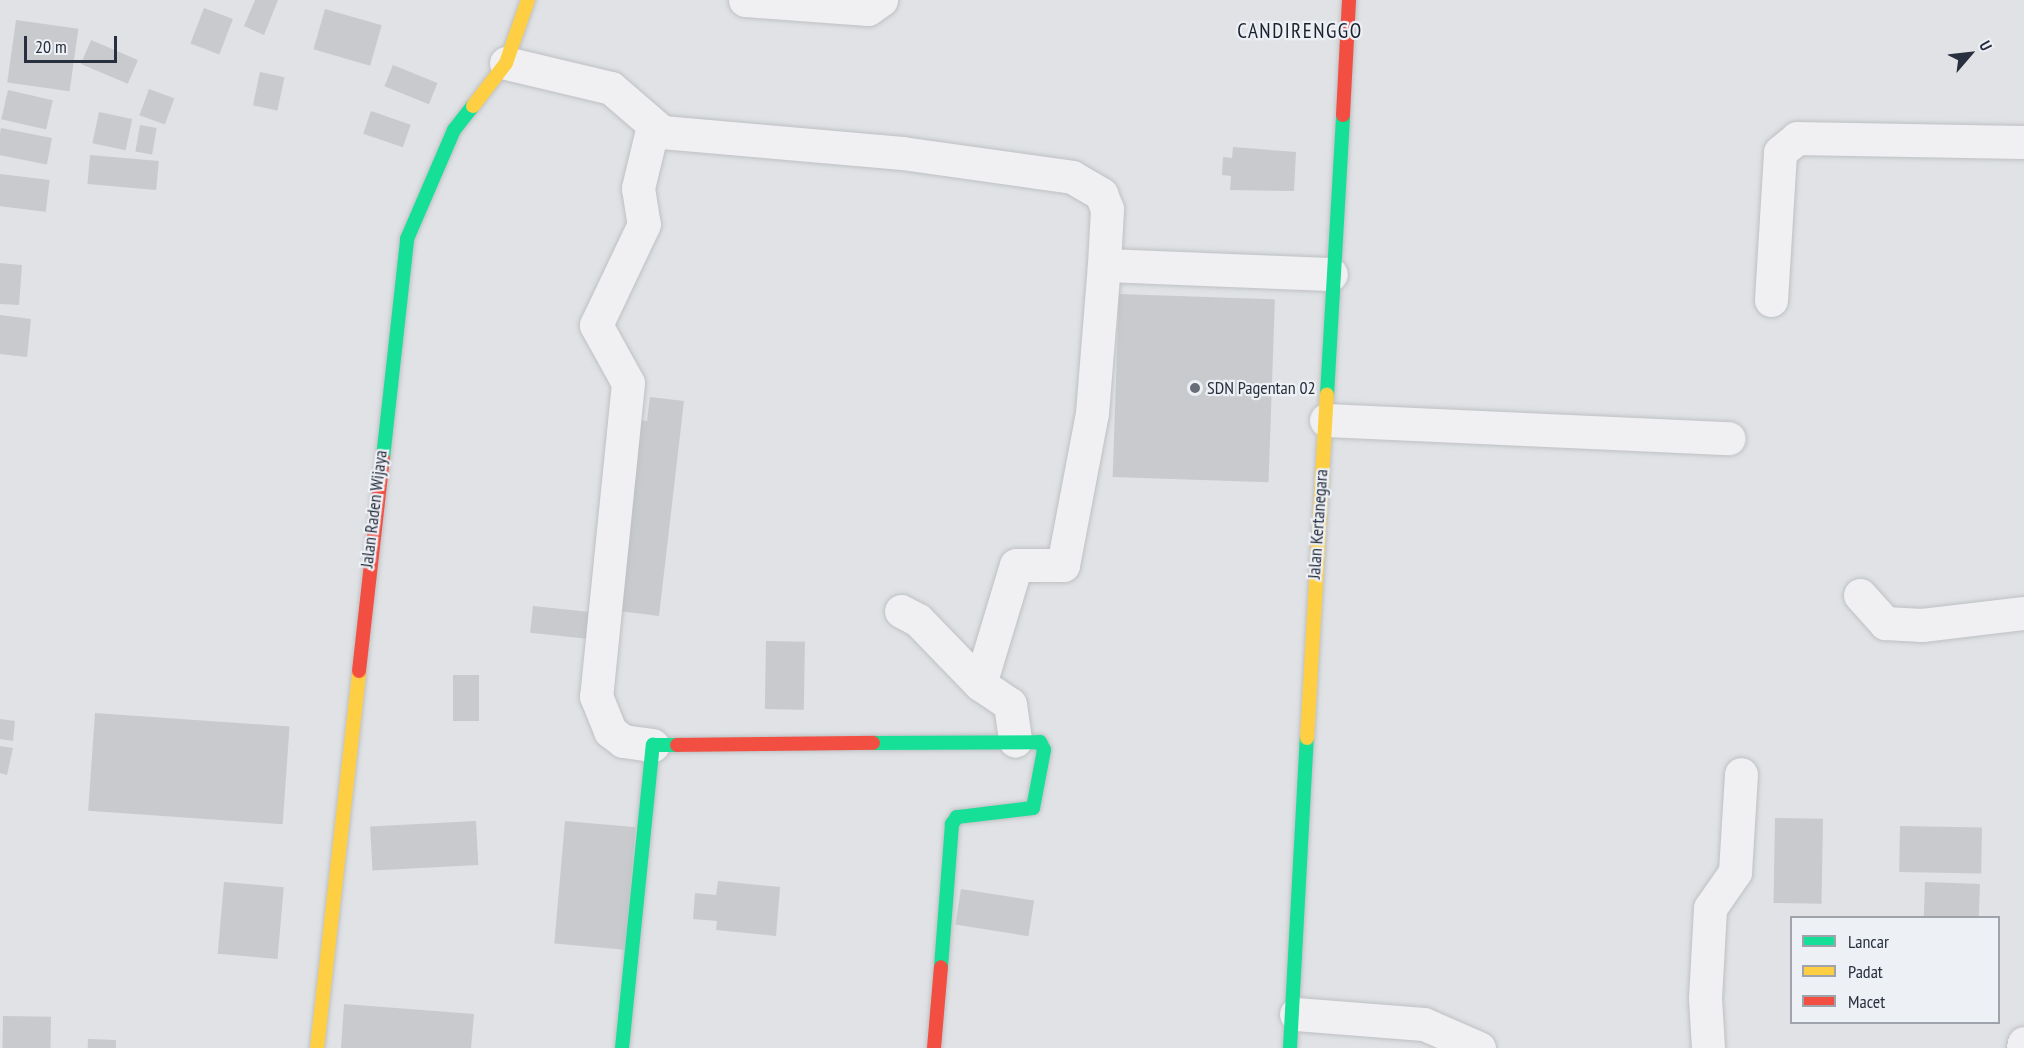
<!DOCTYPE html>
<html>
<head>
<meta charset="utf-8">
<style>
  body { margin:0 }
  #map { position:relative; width:2024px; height:1048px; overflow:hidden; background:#e0e2e5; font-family:"PT Sans Narrow",sans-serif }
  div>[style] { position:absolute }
  .building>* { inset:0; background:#c8cacd; transform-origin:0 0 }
  .roads { filter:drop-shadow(0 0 2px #bec0c3) drop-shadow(0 0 2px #bec0c3) }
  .street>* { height:33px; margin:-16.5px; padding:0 16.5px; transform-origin:16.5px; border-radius:16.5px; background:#f0f0f2 }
  .fast>* { height:14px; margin:-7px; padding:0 7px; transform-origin:7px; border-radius:7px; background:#16e098 }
  .slow>* { height:14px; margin:-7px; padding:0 7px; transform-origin:7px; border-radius:7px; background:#ffcf43 }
  .jam>* { height:14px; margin:-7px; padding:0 7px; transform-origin:7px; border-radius:7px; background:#f24e42 }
  .dots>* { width:16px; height:16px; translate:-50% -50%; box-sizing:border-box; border:3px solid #edf0f5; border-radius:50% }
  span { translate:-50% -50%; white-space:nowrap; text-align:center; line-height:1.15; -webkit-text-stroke:4.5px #edf0f5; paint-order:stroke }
  .poi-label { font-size:18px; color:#282f3e }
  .left { translate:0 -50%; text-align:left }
  .street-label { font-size:18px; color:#282f3e }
  .quarter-label { font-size:21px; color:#1a212e; letter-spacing:1.5px }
  .legend { position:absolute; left:1790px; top:916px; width:210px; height:108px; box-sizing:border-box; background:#edf0f5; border:2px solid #9ea3ac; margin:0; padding:8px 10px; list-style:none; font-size:18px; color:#282f3e }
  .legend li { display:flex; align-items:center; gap:12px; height:30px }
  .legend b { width:30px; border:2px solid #9ea3ac }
  .north { position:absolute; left:1940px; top:24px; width:60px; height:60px; -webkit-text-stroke:4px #edf0f5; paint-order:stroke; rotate:62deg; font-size:16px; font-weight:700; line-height:24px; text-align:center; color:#282f3e }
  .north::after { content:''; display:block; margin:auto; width:21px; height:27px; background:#282f3e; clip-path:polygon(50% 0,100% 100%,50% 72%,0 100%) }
  .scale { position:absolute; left:24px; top:36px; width:93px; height:27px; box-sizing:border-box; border:3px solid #282f3e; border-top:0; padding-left:8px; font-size:18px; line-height:21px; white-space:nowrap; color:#282f3e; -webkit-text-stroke:4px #edf0f5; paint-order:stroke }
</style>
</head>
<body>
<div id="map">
  <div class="building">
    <div style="clip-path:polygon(255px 0,278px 0,264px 35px,244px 26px)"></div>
    <div style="left:204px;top:8px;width:31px;height:38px;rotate:21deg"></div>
    <div style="left:325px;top:9px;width:59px;height:42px;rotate:16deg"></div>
    <div style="left:16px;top:20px;width:63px;height:63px;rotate:8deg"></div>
    <div style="left:91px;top:40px;width:51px;height:26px;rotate:23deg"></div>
    <div style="left:393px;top:65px;width:48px;height:23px;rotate:22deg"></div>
    <div style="left:260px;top:72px;width:25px;height:34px;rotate:12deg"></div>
    <div style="left:149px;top:89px;width:27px;height:28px;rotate:20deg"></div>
    <div style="left:8px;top:90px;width:46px;height:30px;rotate:13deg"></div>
    <div style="left:371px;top:111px;width:42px;height:24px;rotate:19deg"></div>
    <div style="left:99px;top:112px;width:34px;height:32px;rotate:12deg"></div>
    <div style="left:140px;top:125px;width:17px;height:27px;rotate:10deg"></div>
    <div style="left:1px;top:128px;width:52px;height:27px;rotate:11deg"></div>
    <div style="clip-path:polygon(1233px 147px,1296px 152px,1294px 191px,1230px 190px,1231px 176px,1222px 175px,1223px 157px,1232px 158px)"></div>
    <div style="left:90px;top:155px;width:69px;height:29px;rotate:5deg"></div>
    <div style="left:0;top:174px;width:50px;height:32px;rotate:7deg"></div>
    <div style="clip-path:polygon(0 263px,22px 265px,19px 305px,0 304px)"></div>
    <div style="left:1119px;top:294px;width:156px;height:183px;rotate:2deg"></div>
    <div style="clip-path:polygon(0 315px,31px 319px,27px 357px,0 354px)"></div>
    <div style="clip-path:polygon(650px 397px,684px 401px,659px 616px,611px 610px,633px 419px,647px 421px)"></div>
    <div style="left:533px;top:606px;width:69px;height:27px;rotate:6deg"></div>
    <div style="left:766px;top:641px;width:39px;height:68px;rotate:1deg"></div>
    <div style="left:453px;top:675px;width:26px;height:46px"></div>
    <div style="left:95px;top:713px;width:195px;height:98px;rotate:4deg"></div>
    <div style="clip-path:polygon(0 719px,15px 721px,13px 741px,0 739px)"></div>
    <div style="clip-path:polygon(0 746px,13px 748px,7px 775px,0 773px)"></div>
    <div style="left:1775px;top:818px;width:48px;height:85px;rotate:1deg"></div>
    <div style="left:476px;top:821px;width:44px;height:106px;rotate:87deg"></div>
    <div style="left:565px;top:821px;width:71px;height:123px;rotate:5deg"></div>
    <div style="left:1900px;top:826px;width:82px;height:46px;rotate:1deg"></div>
    <div style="clip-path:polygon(718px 881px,780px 887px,776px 936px,716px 930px,717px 921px,693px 919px,695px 893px,716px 895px)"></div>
    <div style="left:224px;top:882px;width:60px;height:72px;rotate:5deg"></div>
    <div style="left:1925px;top:882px;width:55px;height:36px;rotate:2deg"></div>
    <div style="left:961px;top:889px;width:74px;height:36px;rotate:9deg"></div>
    <div style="clip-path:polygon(344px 1004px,474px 1014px,471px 1048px,341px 1048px)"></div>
    <div style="left:3px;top:1016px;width:48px;height:32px;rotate:1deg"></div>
    <div style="left:88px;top:1039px;width:28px;height:9px;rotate:2deg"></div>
  </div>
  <div class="roads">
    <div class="street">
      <div style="left:745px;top:0;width:123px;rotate:4.2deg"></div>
      <div style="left:868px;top:9px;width:16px;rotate:-35deg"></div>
      <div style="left:506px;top:63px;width:108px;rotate:13.4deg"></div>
      <div style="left:611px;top:88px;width:67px;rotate:40.8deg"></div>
      <div style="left:662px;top:132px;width:241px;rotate:5deg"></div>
      <div style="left:902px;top:153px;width:172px;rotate:8deg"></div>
      <div style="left:1072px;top:177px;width:34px;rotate:30deg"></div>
      <div style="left:1101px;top:194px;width:16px;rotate:68deg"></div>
      <div style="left:1107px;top:209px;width:56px;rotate:93.1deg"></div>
      <div style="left:1104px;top:265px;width:227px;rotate:2.3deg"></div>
      <div style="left:653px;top:126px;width:64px;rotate:103.6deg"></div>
      <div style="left:638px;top:188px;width:36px;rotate:81deg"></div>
      <div style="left:644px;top:224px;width:112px;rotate:115.4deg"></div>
      <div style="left:596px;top:325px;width:66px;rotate:61.1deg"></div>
      <div style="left:628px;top:383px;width:315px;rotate:95.8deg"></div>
      <div style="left:596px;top:696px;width:38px;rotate:68deg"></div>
      <div style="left:610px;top:731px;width:16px;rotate:38deg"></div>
      <div style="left:623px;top:741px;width:30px;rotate:8deg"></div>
      <div style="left:1771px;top:300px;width:148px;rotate:-86.5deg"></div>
      <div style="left:1780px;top:152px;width:22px;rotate:-39deg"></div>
      <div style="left:1797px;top:138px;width:227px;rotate:1deg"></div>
      <div style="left:1326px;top:420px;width:403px;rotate:2.6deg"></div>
      <div style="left:1860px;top:595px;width:38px;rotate:48deg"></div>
      <div style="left:1885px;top:623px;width:37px;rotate:3deg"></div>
      <div style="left:1922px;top:625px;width:103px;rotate:-6.7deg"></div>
      <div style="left:901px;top:611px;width:19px;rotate:28deg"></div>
      <div style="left:918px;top:620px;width:89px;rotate:45.9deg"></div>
      <div style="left:980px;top:684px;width:124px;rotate:-73.2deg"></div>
      <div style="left:1016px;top:565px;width:47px"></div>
      <div style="left:1063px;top:565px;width:155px;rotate:-79.2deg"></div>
      <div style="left:1092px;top:413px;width:148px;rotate:-85.4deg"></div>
      <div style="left:980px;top:684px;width:36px;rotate:34deg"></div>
      <div style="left:1010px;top:704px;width:37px;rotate:82deg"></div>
      <div style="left:1296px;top:1014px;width:128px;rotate:4.5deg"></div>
      <div style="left:1424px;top:1024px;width:60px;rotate:23.6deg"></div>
      <div style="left:1708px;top:1048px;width:50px;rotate:-93.4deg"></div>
      <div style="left:1705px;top:998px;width:90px;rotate:-86.8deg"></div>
      <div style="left:1710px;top:908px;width:44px;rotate:-55.2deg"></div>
      <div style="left:1735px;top:872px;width:98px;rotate:-86.5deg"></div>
      <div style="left:2023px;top:1048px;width:5px;rotate:-79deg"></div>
    </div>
    <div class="fast">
      <div style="left:1327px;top:395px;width:280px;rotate:-86.7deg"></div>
      <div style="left:383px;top:458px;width:220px;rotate:-83.7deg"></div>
      <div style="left:407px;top:239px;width:119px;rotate:-66.7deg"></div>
      <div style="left:454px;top:130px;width:31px;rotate:-52deg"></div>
      <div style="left:873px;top:743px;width:167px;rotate:-0.3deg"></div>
      <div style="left:1040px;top:742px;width:9px;rotate:63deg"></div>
      <div style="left:1044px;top:750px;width:59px;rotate:100.7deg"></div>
      <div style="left:1033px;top:808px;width:77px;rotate:173.2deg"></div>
      <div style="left:957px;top:817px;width:9px;rotate:126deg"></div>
      <div style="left:952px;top:824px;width:143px;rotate:94.4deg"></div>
      <div style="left:622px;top:1048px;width:305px;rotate:-84.2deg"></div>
      <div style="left:653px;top:745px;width:24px"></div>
      <div style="left:1290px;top:1048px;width:310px;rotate:-86.9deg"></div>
    </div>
    <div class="slow">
      <div style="left:473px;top:106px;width:54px;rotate:-52.5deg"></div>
      <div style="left:506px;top:63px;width:67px;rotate:-70.8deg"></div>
      <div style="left:1307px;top:738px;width:344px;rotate:-86.7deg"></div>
      <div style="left:317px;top:1048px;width:379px;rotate:-83.6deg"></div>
    </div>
    <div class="jam">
      <div style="left:1343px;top:115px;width:115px;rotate:-87deg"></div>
      <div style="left:359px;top:671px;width:214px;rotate:-83.6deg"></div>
      <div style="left:677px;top:745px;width:196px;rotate:-0.6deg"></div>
      <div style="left:934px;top:1048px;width:81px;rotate:-85.1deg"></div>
    </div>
  </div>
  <div class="dots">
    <div style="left:1195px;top:388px;background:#686e78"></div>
  </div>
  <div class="poi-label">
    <span class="left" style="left:1207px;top:388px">SDN Pagentan 02</span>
  </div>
  <div class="street-label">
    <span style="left:374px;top:509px;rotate:-83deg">Jalan Raden Wijaya</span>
    <span style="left:1318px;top:524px;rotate:-86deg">Jalan Kertanegara</span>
  </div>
  <div class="quarter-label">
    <span style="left:1300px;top:31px">CANDIRENGGO</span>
  </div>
  <ul class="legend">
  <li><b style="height:8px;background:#16e098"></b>Lancar</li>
  <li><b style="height:8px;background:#ffcf43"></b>Padat</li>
  <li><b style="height:8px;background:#f24e42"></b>Macet</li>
  </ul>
  <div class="north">U</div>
  <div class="scale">20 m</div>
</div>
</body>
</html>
